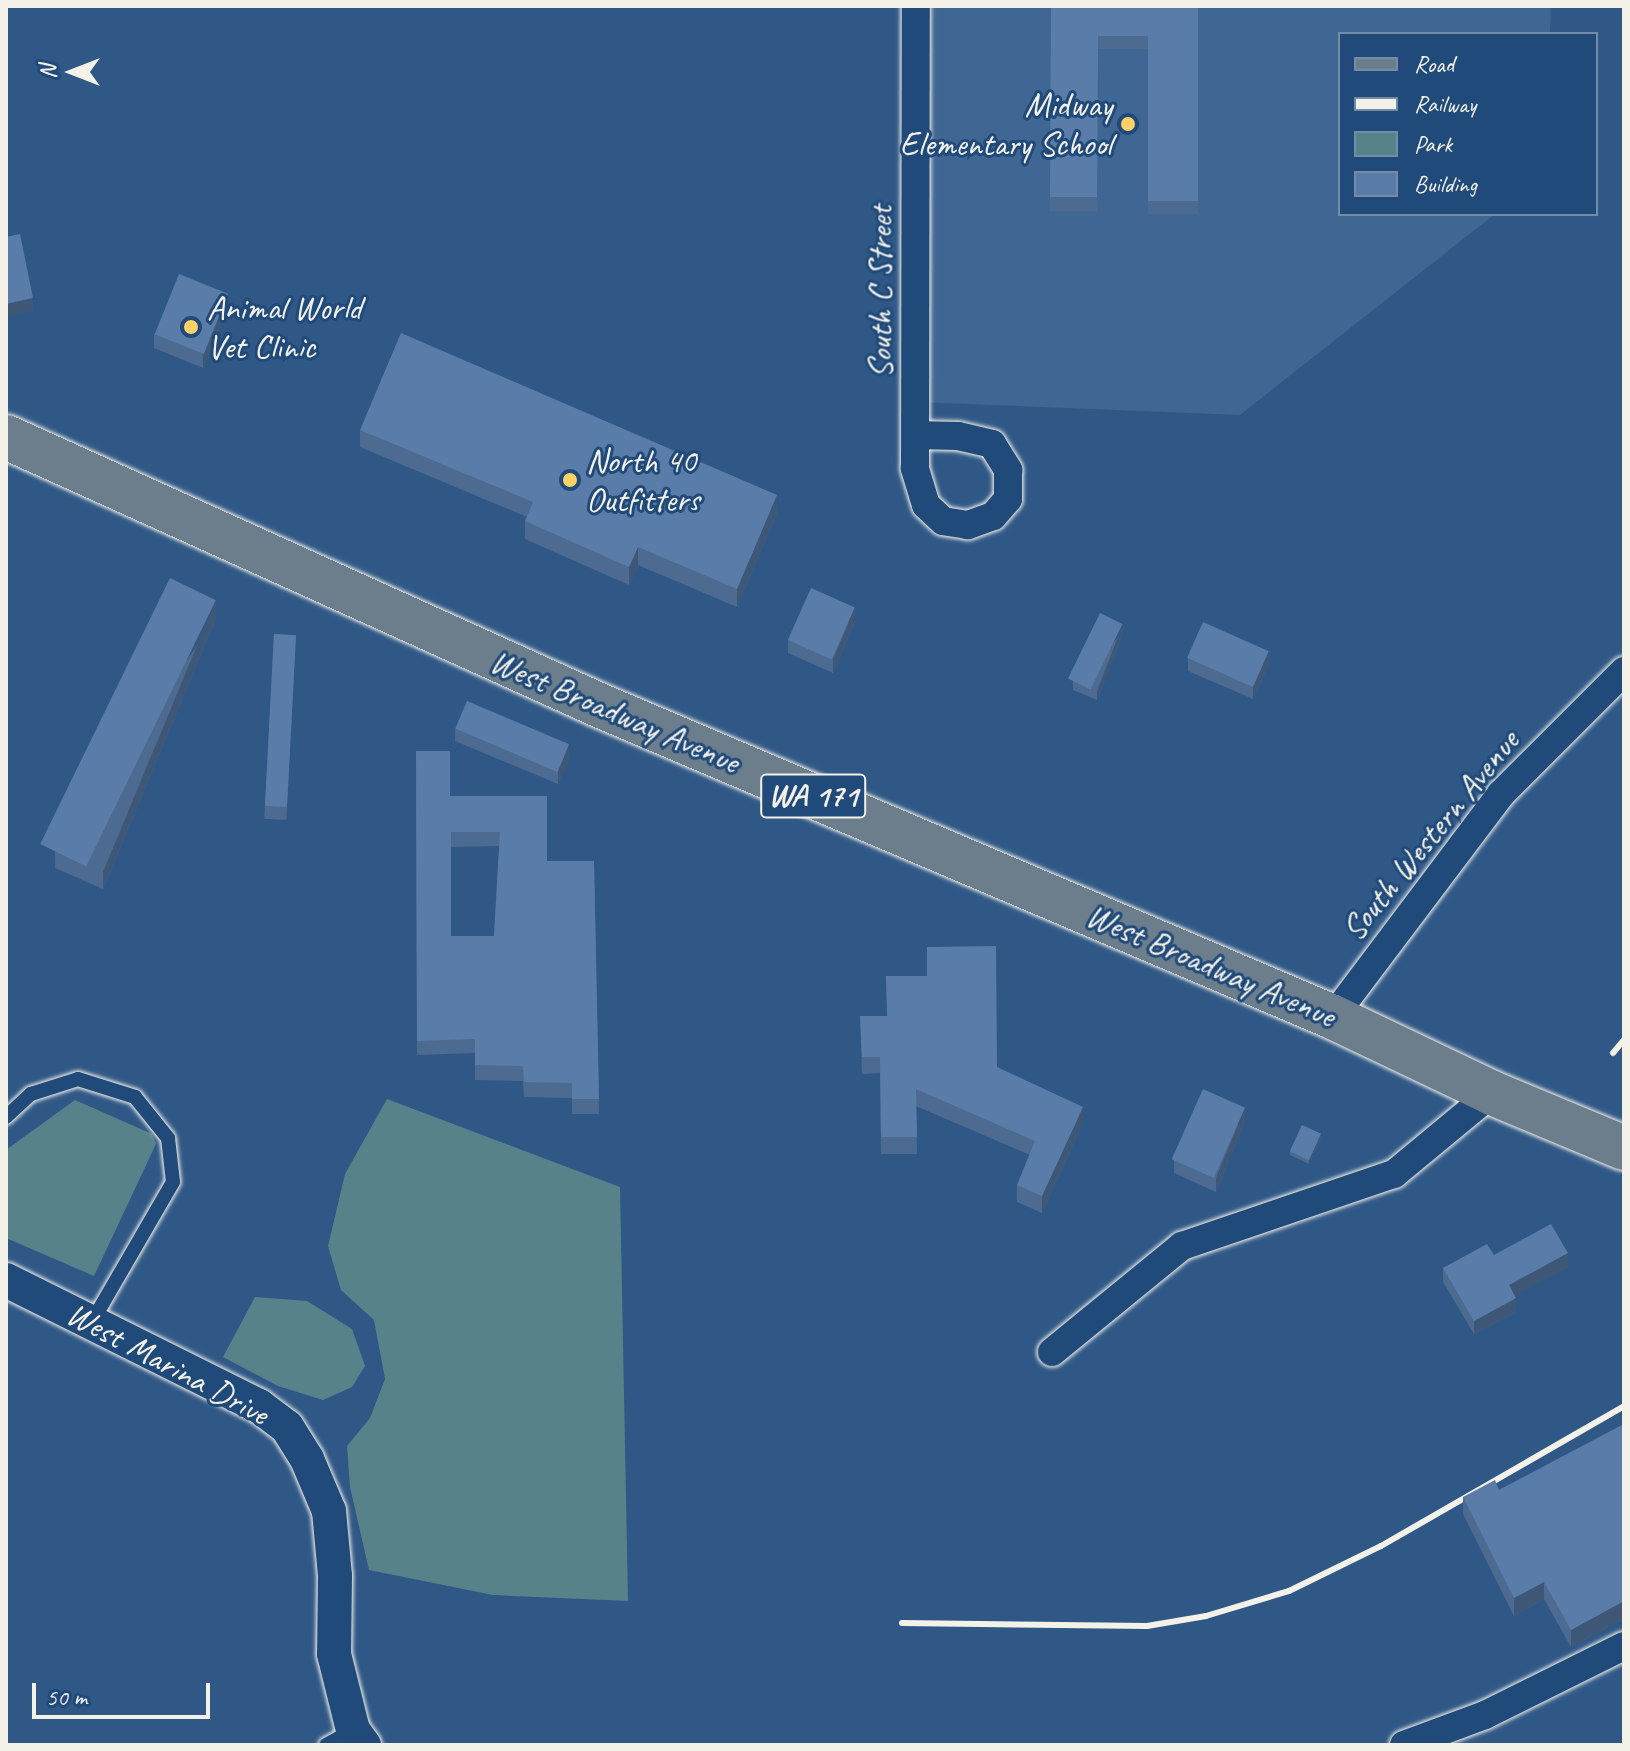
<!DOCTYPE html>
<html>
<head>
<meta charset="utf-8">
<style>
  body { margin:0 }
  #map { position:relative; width:1630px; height:1751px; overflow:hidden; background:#2f5887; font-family:Caveat,sans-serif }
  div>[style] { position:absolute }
  .built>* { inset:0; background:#406693 }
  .green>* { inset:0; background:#588289 }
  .roads { filter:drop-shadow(0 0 2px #f4f1e8) drop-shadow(0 0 2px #f4f1e8) }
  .service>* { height:14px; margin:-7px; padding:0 7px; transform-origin:7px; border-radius:7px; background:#1f4a7a }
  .minor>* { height:28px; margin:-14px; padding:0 14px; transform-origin:14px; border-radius:14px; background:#1f4a7a }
  .tertiary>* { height:34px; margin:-17px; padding:0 17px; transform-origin:17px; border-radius:17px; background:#1f4a7a }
  .primary>* { height:44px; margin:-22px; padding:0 22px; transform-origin:22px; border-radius:22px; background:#6c7d8b }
  .rail>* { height:6px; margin:-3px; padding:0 3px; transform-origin:3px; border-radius:3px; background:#f4f1e8 }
  .wall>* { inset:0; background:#4d6b91; transform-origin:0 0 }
  .shaded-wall>* { inset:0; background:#3f5776 }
  .building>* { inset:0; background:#5a7ca9; transform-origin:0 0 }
  .dots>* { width:22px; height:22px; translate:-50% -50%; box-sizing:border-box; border:4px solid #1f4a7a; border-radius:50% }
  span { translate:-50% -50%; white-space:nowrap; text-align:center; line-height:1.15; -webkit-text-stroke:6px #1f4a7a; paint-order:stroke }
  .shield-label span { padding:2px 6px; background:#1f4a7a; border:2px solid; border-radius:6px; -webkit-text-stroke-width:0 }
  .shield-label { font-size:32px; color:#f4f1e8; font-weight:700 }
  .poi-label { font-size:34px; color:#f4f1e8 }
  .right { translate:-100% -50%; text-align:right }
  .left { translate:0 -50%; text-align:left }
  .street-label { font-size:34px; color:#f4f1e8 }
  .frame { position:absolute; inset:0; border:8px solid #f4f1e8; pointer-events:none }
  .legend { position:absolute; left:1338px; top:32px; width:260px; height:184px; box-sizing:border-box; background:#1f4a7a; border:2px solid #748da6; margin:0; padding:10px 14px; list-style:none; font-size:24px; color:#f4f1e8 }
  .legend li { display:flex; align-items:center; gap:16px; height:40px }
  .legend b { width:40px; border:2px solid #748da6 }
  .north { position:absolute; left:32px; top:32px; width:80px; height:80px; -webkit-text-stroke:6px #1f4a7a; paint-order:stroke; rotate:270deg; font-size:22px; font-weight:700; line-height:32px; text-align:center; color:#f4f1e8 }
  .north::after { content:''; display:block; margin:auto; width:28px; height:36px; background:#f4f1e8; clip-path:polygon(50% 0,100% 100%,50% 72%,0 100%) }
  .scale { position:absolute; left:32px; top:1683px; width:178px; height:36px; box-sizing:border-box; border:4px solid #f4f1e8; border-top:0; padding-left:10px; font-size:24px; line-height:28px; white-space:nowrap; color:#f4f1e8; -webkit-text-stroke:6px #1f4a7a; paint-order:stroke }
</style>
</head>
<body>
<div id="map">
  <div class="built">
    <div style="clip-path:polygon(916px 6px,1551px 6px,1550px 34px,1340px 34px,1340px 214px,1495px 214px,1240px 415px,916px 402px)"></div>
  </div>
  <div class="green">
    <div style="clip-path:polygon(387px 1099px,620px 1187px,628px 1601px,493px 1595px,369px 1570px,350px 1487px,347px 1446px,370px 1418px,385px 1379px,374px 1320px,341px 1290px,328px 1246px,345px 1174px)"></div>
    <div style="clip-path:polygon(75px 1100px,152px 1134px,156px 1144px,94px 1276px,6px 1238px,6px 1150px)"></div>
    <div style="clip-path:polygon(255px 1297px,307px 1301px,352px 1329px,365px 1366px,352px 1387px,323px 1400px,278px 1386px,223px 1357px)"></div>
  </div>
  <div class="roads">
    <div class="service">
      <div style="left:6px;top:1117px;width:34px;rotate:-43deg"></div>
      <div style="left:31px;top:1094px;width:49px;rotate:-17.7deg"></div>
      <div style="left:78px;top:1079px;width:60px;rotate:17.5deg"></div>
      <div style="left:135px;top:1097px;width:53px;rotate:51.2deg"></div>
      <div style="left:168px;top:1138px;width:44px;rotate:83.5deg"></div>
      <div style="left:173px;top:1182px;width:162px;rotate:120.1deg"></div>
      <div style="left:326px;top:1745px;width:31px;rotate:-29deg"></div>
    </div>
    <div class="minor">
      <div style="left:916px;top:435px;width:42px;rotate:1.4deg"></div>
      <div style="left:958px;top:436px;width:35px;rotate:13deg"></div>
      <div style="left:992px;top:444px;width:31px;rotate:58deg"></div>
      <div style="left:1008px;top:470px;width:29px;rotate:90deg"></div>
      <div style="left:1008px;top:499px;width:23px;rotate:131deg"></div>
      <div style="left:993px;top:516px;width:27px;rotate:160deg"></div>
      <div style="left:968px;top:525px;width:25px;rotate:-171deg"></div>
      <div style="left:943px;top:521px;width:23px;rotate:-137deg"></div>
      <div style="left:926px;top:505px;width:39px;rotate:-107deg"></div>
      <div style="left:915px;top:468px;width:462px;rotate:-89.9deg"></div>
      <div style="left:1333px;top:1017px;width:279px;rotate:-53deg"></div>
      <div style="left:1501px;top:794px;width:174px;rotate:-45deg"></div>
      <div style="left:1052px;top:1352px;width:168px;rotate:-39.2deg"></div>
      <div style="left:1182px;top:1246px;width:224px;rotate:-18.8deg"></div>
      <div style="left:1394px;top:1174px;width:127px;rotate:-39.6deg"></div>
      <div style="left:1404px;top:1745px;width:86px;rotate:-20.3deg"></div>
      <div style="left:1485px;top:1715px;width:155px;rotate:-26.4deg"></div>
    </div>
    <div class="tertiary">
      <div style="left:6px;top:1280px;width:283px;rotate:26.5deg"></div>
      <div style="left:259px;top:1406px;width:35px;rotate:37deg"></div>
      <div style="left:287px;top:1427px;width:38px;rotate:58deg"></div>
      <div style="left:307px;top:1459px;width:56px;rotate:67.1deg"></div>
      <div style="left:329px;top:1511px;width:65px;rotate:84.7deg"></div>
      <div style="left:335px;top:1576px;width:78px;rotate:90.7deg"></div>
      <div style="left:334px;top:1654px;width:78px;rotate:76deg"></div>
      <div style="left:353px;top:1730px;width:19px;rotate:54deg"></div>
    </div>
    <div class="primary">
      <div style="left:6px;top:437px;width:653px;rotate:24.33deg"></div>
      <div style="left:601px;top:706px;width:795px;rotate:23.02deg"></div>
      <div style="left:1333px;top:1017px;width:176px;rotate:25.5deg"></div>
      <div style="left:1492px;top:1093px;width:143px;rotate:22.6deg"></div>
    </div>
  </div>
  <div class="rail">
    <div style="left:1613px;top:1053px;width:17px;rotate:-50deg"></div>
    <div style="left:902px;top:1623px;width:245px;rotate:0.7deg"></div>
    <div style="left:1147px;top:1626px;width:60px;rotate:-9.6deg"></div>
    <div style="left:1206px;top:1616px;width:87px;rotate:-16.8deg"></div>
    <div style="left:1289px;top:1591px;width:102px;rotate:-26.1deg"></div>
    <div style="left:1381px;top:1546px;width:280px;rotate:-29.9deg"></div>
  </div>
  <div class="wall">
    <div style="clip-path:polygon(1051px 6px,1198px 6px,1198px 214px,1148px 214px,1148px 49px,1098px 49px,1097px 211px,1050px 211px)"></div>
    <div style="clip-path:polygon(228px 307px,203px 368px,154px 348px,154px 334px)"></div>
    <div style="clip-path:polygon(360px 430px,777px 513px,737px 607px,638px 565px,629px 585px,525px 539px,525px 521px,527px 517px,360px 447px)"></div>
    <div style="clip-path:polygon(216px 618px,103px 889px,55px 868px,55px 851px)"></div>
    <div style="clip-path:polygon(855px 621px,833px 673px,788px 653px,788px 640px)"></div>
    <div style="clip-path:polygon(1123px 633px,1097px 700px,1073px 690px,1073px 681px)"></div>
    <div style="left:274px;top:634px;width:22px;height:185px;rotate:3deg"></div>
    <div style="clip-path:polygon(1188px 658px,1269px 664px,1253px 699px,1188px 671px)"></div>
    <div style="clip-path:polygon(455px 728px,569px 759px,558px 784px,455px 741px)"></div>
    <div style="clip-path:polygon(evenodd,416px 751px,450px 796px,547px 861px,594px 861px,599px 1114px,572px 1114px,572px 1098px,524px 1097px,523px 1081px,475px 1080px,475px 1053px,417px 1055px,416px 751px,499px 846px,494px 936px,451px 936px,451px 847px,499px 846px)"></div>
    <div style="clip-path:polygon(860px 1016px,997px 1067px,1083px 1123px,1042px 1213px,1017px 1202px,1017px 1185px,1030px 1155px,916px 1106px,917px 1154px,881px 1154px,880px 1073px,862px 1074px)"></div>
    <div style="clip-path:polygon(1245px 1121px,1216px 1192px,1174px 1173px,1174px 1160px)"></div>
    <div style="clip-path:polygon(1321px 1138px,1309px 1164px,1290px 1155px,1290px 1151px)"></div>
    <div style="clip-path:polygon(1494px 1255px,1568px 1267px,1515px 1295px,1516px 1312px,1474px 1334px,1443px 1282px,1443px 1268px)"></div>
    <div style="clip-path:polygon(1624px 1424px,1624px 1619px,1571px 1647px,1544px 1599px,1514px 1616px,1463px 1514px,1463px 1497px,1499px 1490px)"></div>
  </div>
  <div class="shaded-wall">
    <div style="clip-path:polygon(228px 294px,228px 307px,203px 368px,203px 354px)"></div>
    <div style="clip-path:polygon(33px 298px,33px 311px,6px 317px,6px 304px)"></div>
    <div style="clip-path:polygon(777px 495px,777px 513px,737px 607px,737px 589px)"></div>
    <div style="clip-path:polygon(638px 547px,638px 565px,629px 585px,629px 567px)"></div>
    <div style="clip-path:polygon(216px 600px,216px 618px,103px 889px,103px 872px)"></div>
    <div style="clip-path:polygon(855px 608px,855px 621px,833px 673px,833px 659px)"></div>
    <div style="clip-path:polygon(1123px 624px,1123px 633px,1097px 700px,1097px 691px)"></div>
    <div style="clip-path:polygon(1269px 651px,1269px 664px,1253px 699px,1253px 686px)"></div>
    <div style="clip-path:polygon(569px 745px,569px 759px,558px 784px,558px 771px)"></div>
    <div style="clip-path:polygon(1083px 1107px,1083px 1123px,1042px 1213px,1042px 1196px)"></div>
    <div style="clip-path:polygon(1245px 1108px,1245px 1121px,1216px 1192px,1216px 1178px)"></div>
    <div style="clip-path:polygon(1321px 1134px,1321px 1138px,1309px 1164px,1309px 1160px)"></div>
    <div style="clip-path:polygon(1568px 1253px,1568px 1267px,1509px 1299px,1509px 1285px)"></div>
    <div style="clip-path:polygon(1516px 1298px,1516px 1312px,1474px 1334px,1474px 1321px)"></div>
    <div style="clip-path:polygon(1544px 1582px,1544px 1599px,1514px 1616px,1514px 1598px)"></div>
    <div style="clip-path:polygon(1624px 1601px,1624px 1619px,1571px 1647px,1571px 1630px)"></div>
  </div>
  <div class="building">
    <div style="clip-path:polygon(1051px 6px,1198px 6px,1198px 201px,1148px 201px,1148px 36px,1098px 36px,1097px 197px,1050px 197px)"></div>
    <div style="clip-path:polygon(20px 234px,33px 298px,6px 304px,6px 237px)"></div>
    <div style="left:179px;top:274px;width:53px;height:65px;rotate:22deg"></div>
    <div style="clip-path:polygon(401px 333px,777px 495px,737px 589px,638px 547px,629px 567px,525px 521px,533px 502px,360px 430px)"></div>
    <div style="left:170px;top:578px;width:51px;height:296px;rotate:26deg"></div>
    <div style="left:811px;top:588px;width:48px;height:57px;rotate:24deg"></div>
    <div style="left:1100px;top:613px;width:25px;height:73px;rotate:26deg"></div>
    <div style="left:1203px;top:622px;width:72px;height:39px;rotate:24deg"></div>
    <div style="left:274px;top:634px;width:22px;height:172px;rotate:3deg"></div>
    <div style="left:467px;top:701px;width:111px;height:30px;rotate:23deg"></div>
    <div style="clip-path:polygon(evenodd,416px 751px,450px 751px,450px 796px,547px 796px,547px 861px,594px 861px,599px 1099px,572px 1099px,572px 1083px,524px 1082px,523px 1066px,475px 1065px,475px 1039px,417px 1041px,416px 751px,451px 832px,500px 832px,494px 936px,451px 936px,451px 832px)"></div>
    <div style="clip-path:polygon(996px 946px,997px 1067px,1083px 1107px,1042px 1196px,1017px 1185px,1035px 1141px,916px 1089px,917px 1137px,881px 1137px,880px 1057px,862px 1057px,860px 1016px,887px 1016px,886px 976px,927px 976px,927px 947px)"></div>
    <div style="left:1203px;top:1089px;width:46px;height:77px;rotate:24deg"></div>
    <div style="left:1302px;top:1125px;width:21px;height:29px;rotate:25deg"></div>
    <div style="clip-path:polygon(1551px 1224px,1568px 1253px,1509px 1285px,1516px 1298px,1474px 1321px,1443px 1268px,1487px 1244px,1494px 1255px)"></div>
    <div style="clip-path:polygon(1624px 1424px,1624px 1601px,1571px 1630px,1544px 1582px,1514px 1598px,1463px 1497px,1495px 1480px,1499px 1490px)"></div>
  </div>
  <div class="dots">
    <div style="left:1128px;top:124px;background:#ffd166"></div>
    <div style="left:191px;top:327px;background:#ffd166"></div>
    <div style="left:570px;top:480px;background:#ffd166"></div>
  </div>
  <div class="shield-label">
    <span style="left:813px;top:796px">WA 171</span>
  </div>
  <div class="poi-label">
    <span class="right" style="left:1112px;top:124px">Midway<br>Elementary School</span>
    <span class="left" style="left:207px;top:327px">Animal World<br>Vet Clinic</span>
    <span class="left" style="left:586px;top:480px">North 40<br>Outfitters</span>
  </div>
  <div class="street-label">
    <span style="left:880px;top:292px;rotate:-90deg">South C Street</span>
    <span style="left:615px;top:711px;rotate:23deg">West Broadway Avenue</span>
    <span style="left:1430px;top:835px;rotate:-51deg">South Western Avenue</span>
    <span style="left:1211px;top:965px;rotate:23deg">West Broadway Avenue</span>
    <span style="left:168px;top:1363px;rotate:28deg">West Marina Drive</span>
  </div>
  <div class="frame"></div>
  <ul class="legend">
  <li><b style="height:10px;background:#6c7d8b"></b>Road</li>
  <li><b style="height:10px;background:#f4f1e8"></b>Railway</li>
  <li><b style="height:22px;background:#588289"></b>Park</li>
  <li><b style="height:22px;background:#5a7ca9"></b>Building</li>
  </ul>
  <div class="north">N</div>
  <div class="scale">50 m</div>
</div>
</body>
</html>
